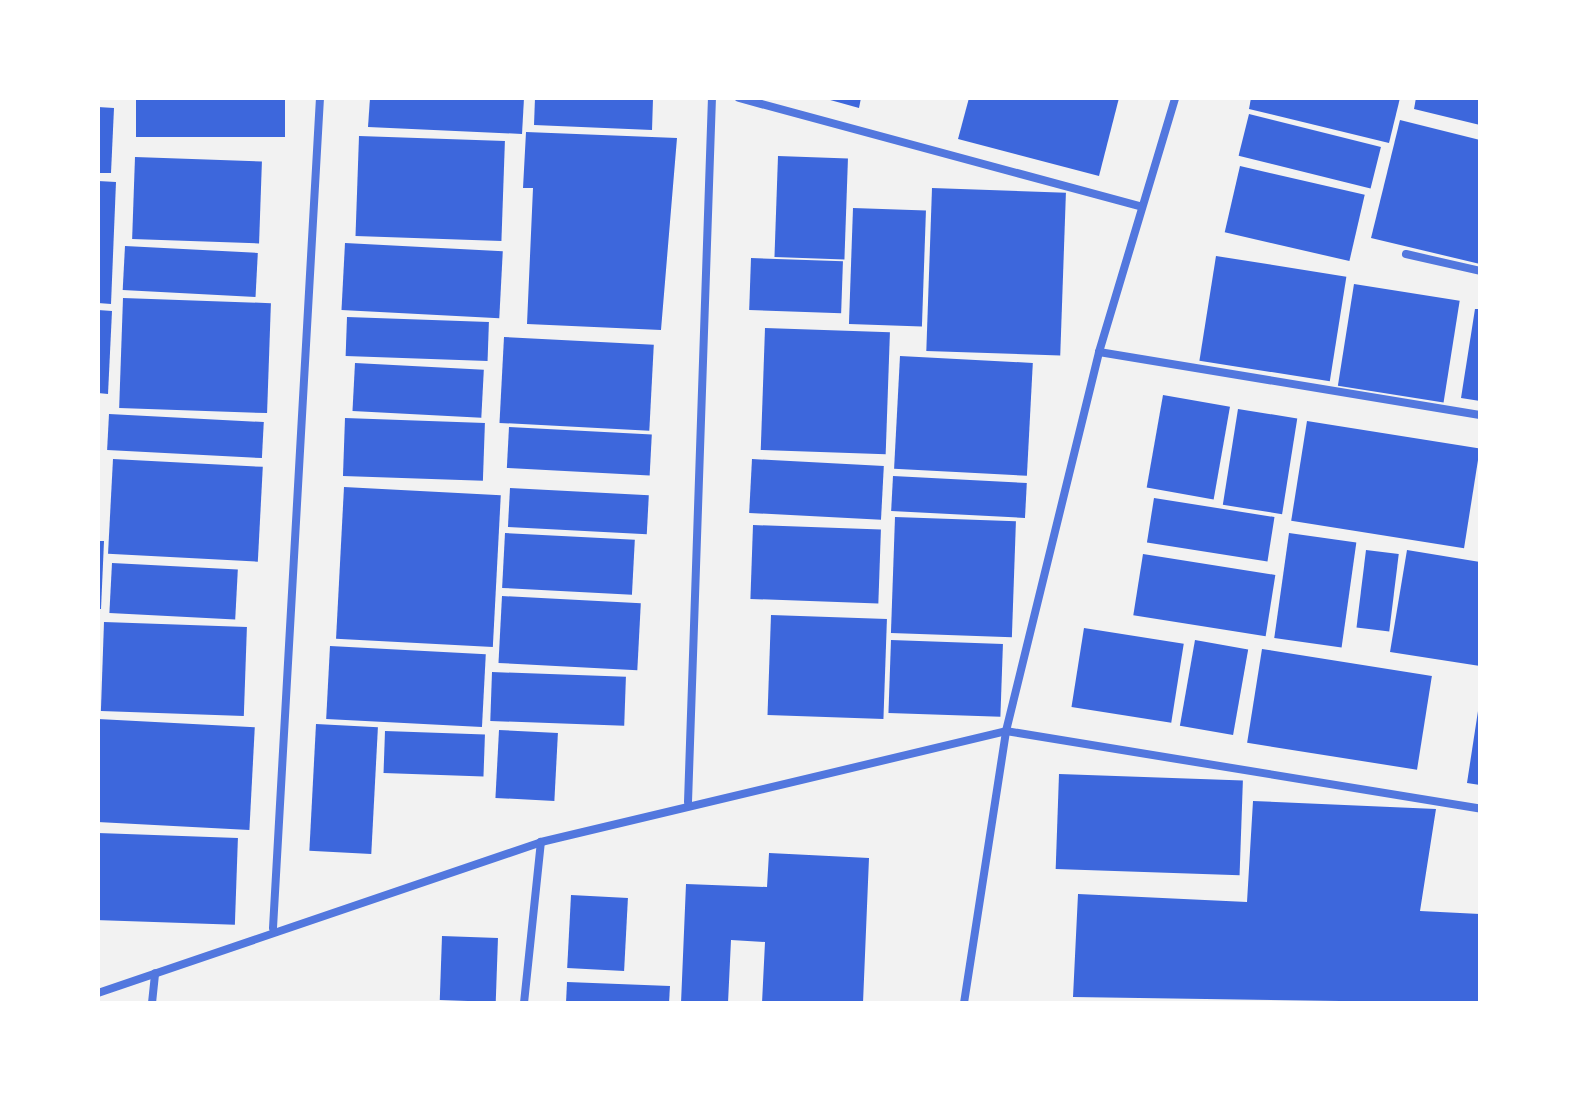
<!DOCTYPE html>
<html>
<head>
<meta charset="utf-8">
<style>
  body { margin:0 }
  #map { position:relative; width:1578px; height:1101px; overflow:hidden; background:#f2f2f2; font-family:Helvetica,sans-serif }
  div>[style] { position:absolute }
  .building>* { inset:0; background:#3d67dc; transform-origin:0 0 }
  .minor>* { height:8px; margin:-4px; padding:0 4px; transform-origin:4px; border-radius:4px; background:#5277de }
  span { translate:-50% -50%; white-space:nowrap; text-align:center; line-height:1.15; -webkit-text-stroke:6px #fff; paint-order:stroke }
  .frame { position:absolute; inset:0; border:100px solid #fff; pointer-events:none }
</style>
</head>
<body>
<div id="map">
  <div class="building">
    <div style="left:136px;top:98px;width:149px;height:39px"></div>
    <div style="clip-path:polygon(370px 98px,524px 98px,522px 134px,368px 127px)"></div>
    <div style="clip-path:polygon(535px 98px,653px 98px,652px 130px,534px 125px)"></div>
    <div style="clip-path:polygon(823px 98px,861px 98px,859px 108px)"></div>
    <div style="clip-path:polygon(969px 98px,1119px 98px,1099px 176px,958px 139px)"></div>
    <div style="clip-path:polygon(1251px 98px,1400px 98px,1389px 143px,1249px 109px)"></div>
    <div style="clip-path:polygon(1416px 98px,1480px 98px,1480px 125px,1414px 109px)"></div>
    <div style="clip-path:polygon(98px 107px,114px 108px,111px 173px,98px 173px)"></div>
    <div style="left:1249px;top:114px;width:136px;height:43px;rotate:14deg"></div>
    <div style="clip-path:polygon(1400px 120px,1480px 140px,1480px 264px,1371px 238px)"></div>
    <div style="clip-path:polygon(526px 132px,677px 138px,661px 330px,527px 324px,533px 188px,523px 188px)"></div>
    <div style="left:359px;top:136px;width:146px;height:100px;rotate:2deg"></div>
    <div style="left:778px;top:156px;width:70px;height:101px;rotate:2deg"></div>
    <div style="left:135px;top:157px;width:127px;height:82px;rotate:2deg"></div>
    <div style="left:1240px;top:166px;width:128px;height:68px;rotate:13deg"></div>
    <div style="clip-path:polygon(98px 181px,116px 182px,111px 304px,98px 303px)"></div>
    <div style="left:932px;top:188px;width:134px;height:163px;rotate:2deg"></div>
    <div style="left:853px;top:208px;width:73px;height:116px;rotate:2deg"></div>
    <div style="left:345px;top:243px;width:158px;height:67px;rotate:3deg"></div>
    <div style="left:125px;top:246px;width:133px;height:44px;rotate:3deg"></div>
    <div style="left:1216px;top:256px;width:132px;height:106px;rotate:9deg"></div>
    <div style="left:751px;top:258px;width:92px;height:52px;rotate:2deg"></div>
    <div style="left:1354px;top:284px;width:107px;height:103px;rotate:9deg"></div>
    <div style="left:123px;top:298px;width:148px;height:110px;rotate:2deg"></div>
    <div style="clip-path:polygon(1475px 309px,1480px 309px,1480px 401px,1461px 398px)"></div>
    <div style="clip-path:polygon(98px 310px,112px 311px,108px 394px,98px 393px)"></div>
    <div style="left:347px;top:317px;width:142px;height:39px;rotate:2deg"></div>
    <div style="left:765px;top:328px;width:125px;height:122px;rotate:2deg"></div>
    <div style="left:504px;top:337px;width:150px;height:86px;rotate:3deg"></div>
    <div style="left:900px;top:356px;width:133px;height:113px;rotate:3deg"></div>
    <div style="left:355px;top:363px;width:129px;height:48px;rotate:3deg"></div>
    <div style="left:1163px;top:395px;width:68px;height:94px;rotate:10deg"></div>
    <div style="left:1238px;top:409px;width:60px;height:97px;rotate:9deg"></div>
    <div style="left:109px;top:414px;width:155px;height:36px;rotate:3deg"></div>
    <div style="left:345px;top:418px;width:140px;height:58px;rotate:2deg"></div>
    <div style="left:1307px;top:421px;width:175px;height:101px;rotate:9deg"></div>
    <div style="left:509px;top:427px;width:143px;height:41px;rotate:3deg"></div>
    <div style="left:113px;top:459px;width:150px;height:95px;rotate:3deg"></div>
    <div style="left:752px;top:459px;width:132px;height:54px;rotate:3deg"></div>
    <div style="left:893px;top:476px;width:134px;height:35px;rotate:3deg"></div>
    <div style="left:344px;top:487px;width:157px;height:152px;rotate:3deg"></div>
    <div style="left:510px;top:488px;width:139px;height:39px;rotate:3deg"></div>
    <div style="left:1154px;top:498px;width:122px;height:45px;rotate:9deg"></div>
    <div style="left:895px;top:517px;width:121px;height:116px;rotate:2deg"></div>
    <div style="left:753px;top:525px;width:128px;height:74px;rotate:2deg"></div>
    <div style="left:505px;top:533px;width:130px;height:55px;rotate:3deg"></div>
    <div style="left:1289px;top:533px;width:68px;height:106px;rotate:8deg"></div>
    <div style="clip-path:polygon(98px 541px,104px 541px,101px 609px,98px 609px)"></div>
    <div style="left:1366px;top:550px;width:33px;height:78px;rotate:7deg"></div>
    <div style="clip-path:polygon(1407px 550px,1480px 562px,1480px 666px,1390px 652px)"></div>
    <div style="left:1143px;top:554px;width:134px;height:62px;rotate:9deg"></div>
    <div style="left:112px;top:563px;width:126px;height:50px;rotate:3deg"></div>
    <div style="left:502px;top:596px;width:139px;height:67px;rotate:3deg"></div>
    <div style="left:771px;top:615px;width:116px;height:100px;rotate:2deg"></div>
    <div style="left:104px;top:622px;width:143px;height:89px;rotate:2deg"></div>
    <div style="left:1084px;top:628px;width:101px;height:80px;rotate:9deg"></div>
    <div style="left:891px;top:640px;width:112px;height:73px;rotate:2deg"></div>
    <div style="left:1195px;top:640px;width:54px;height:87px;rotate:10deg"></div>
    <div style="left:330px;top:646px;width:156px;height:73px;rotate:3deg"></div>
    <div style="left:1262px;top:649px;width:172px;height:95px;rotate:9deg"></div>
    <div style="left:492px;top:672px;width:134px;height:49px;rotate:2deg"></div>
    <div style="clip-path:polygon(1478px 711px,1480px 711px,1480px 785px,1467px 783px)"></div>
    <div style="left:98px;top:719px;width:157px;height:103px;rotate:3deg"></div>
    <div style="left:316px;top:724px;width:62px;height:127px;rotate:3deg"></div>
    <div style="left:499px;top:730px;width:59px;height:68px;rotate:3deg"></div>
    <div style="left:385px;top:731px;width:100px;height:42px;rotate:2deg"></div>
    <div style="left:1059px;top:774px;width:184px;height:95px;rotate:2deg"></div>
    <div style="clip-path:polygon(1253px 801px,1436px 809px,1420px 911px,1480px 914px,1480px 1003px,1073px 997px,1078px 894px,1247px 902px)"></div>
    <div style="left:98px;top:833px;width:140px;height:87px;rotate:2deg"></div>
    <div style="clip-path:polygon(769px 853px,869px 858px,863px 1003px,762px 1003px,765px 942px,731px 940px,728px 1003px,681px 1003px,686px 884px,767px 887px)"></div>
    <div style="left:571px;top:895px;width:57px;height:73px;rotate:3deg"></div>
    <div style="left:442px;top:936px;width:56px;height:64px;rotate:2deg"></div>
    <div style="clip-path:polygon(567px 982px,670px 986px,669px 1003px,566px 1003px)"></div>
  </div>
  <div class="minor">
    <div style="left:739px;top:98px;width:415px;rotate:15.1deg"></div>
    <div style="left:1406px;top:254px;width:76px;rotate:12.9deg"></div>
    <div style="left:1099px;top:352px;width:386px;rotate:9.4deg"></div>
    <div style="left:688px;top:802px;width:704px;rotate:-88.05deg"></div>
    <div style="left:273px;top:928px;width:831px;rotate:-86.76deg"></div>
    <div style="left:98px;top:993px;width:468px;rotate:-18.8deg"></div>
    <div style="left:541px;top:842px;width:478px;rotate:-13.4deg"></div>
    <div style="left:1006px;top:731px;width:480px;rotate:9.3deg"></div>
    <div style="left:152px;top:1003px;width:30px;rotate:-84deg"></div>
    <div style="left:524px;top:1003px;width:162px;rotate:-84deg"></div>
    <div style="left:964px;top:1003px;width:275px;rotate:-81.2deg"></div>
    <div style="left:1006px;top:731px;width:390px;rotate:-76.2deg"></div>
    <div style="left:1099px;top:352px;width:265px;rotate:-73.3deg"></div>
  </div>
  <div class="frame"></div>
</div>
</body>
</html>
